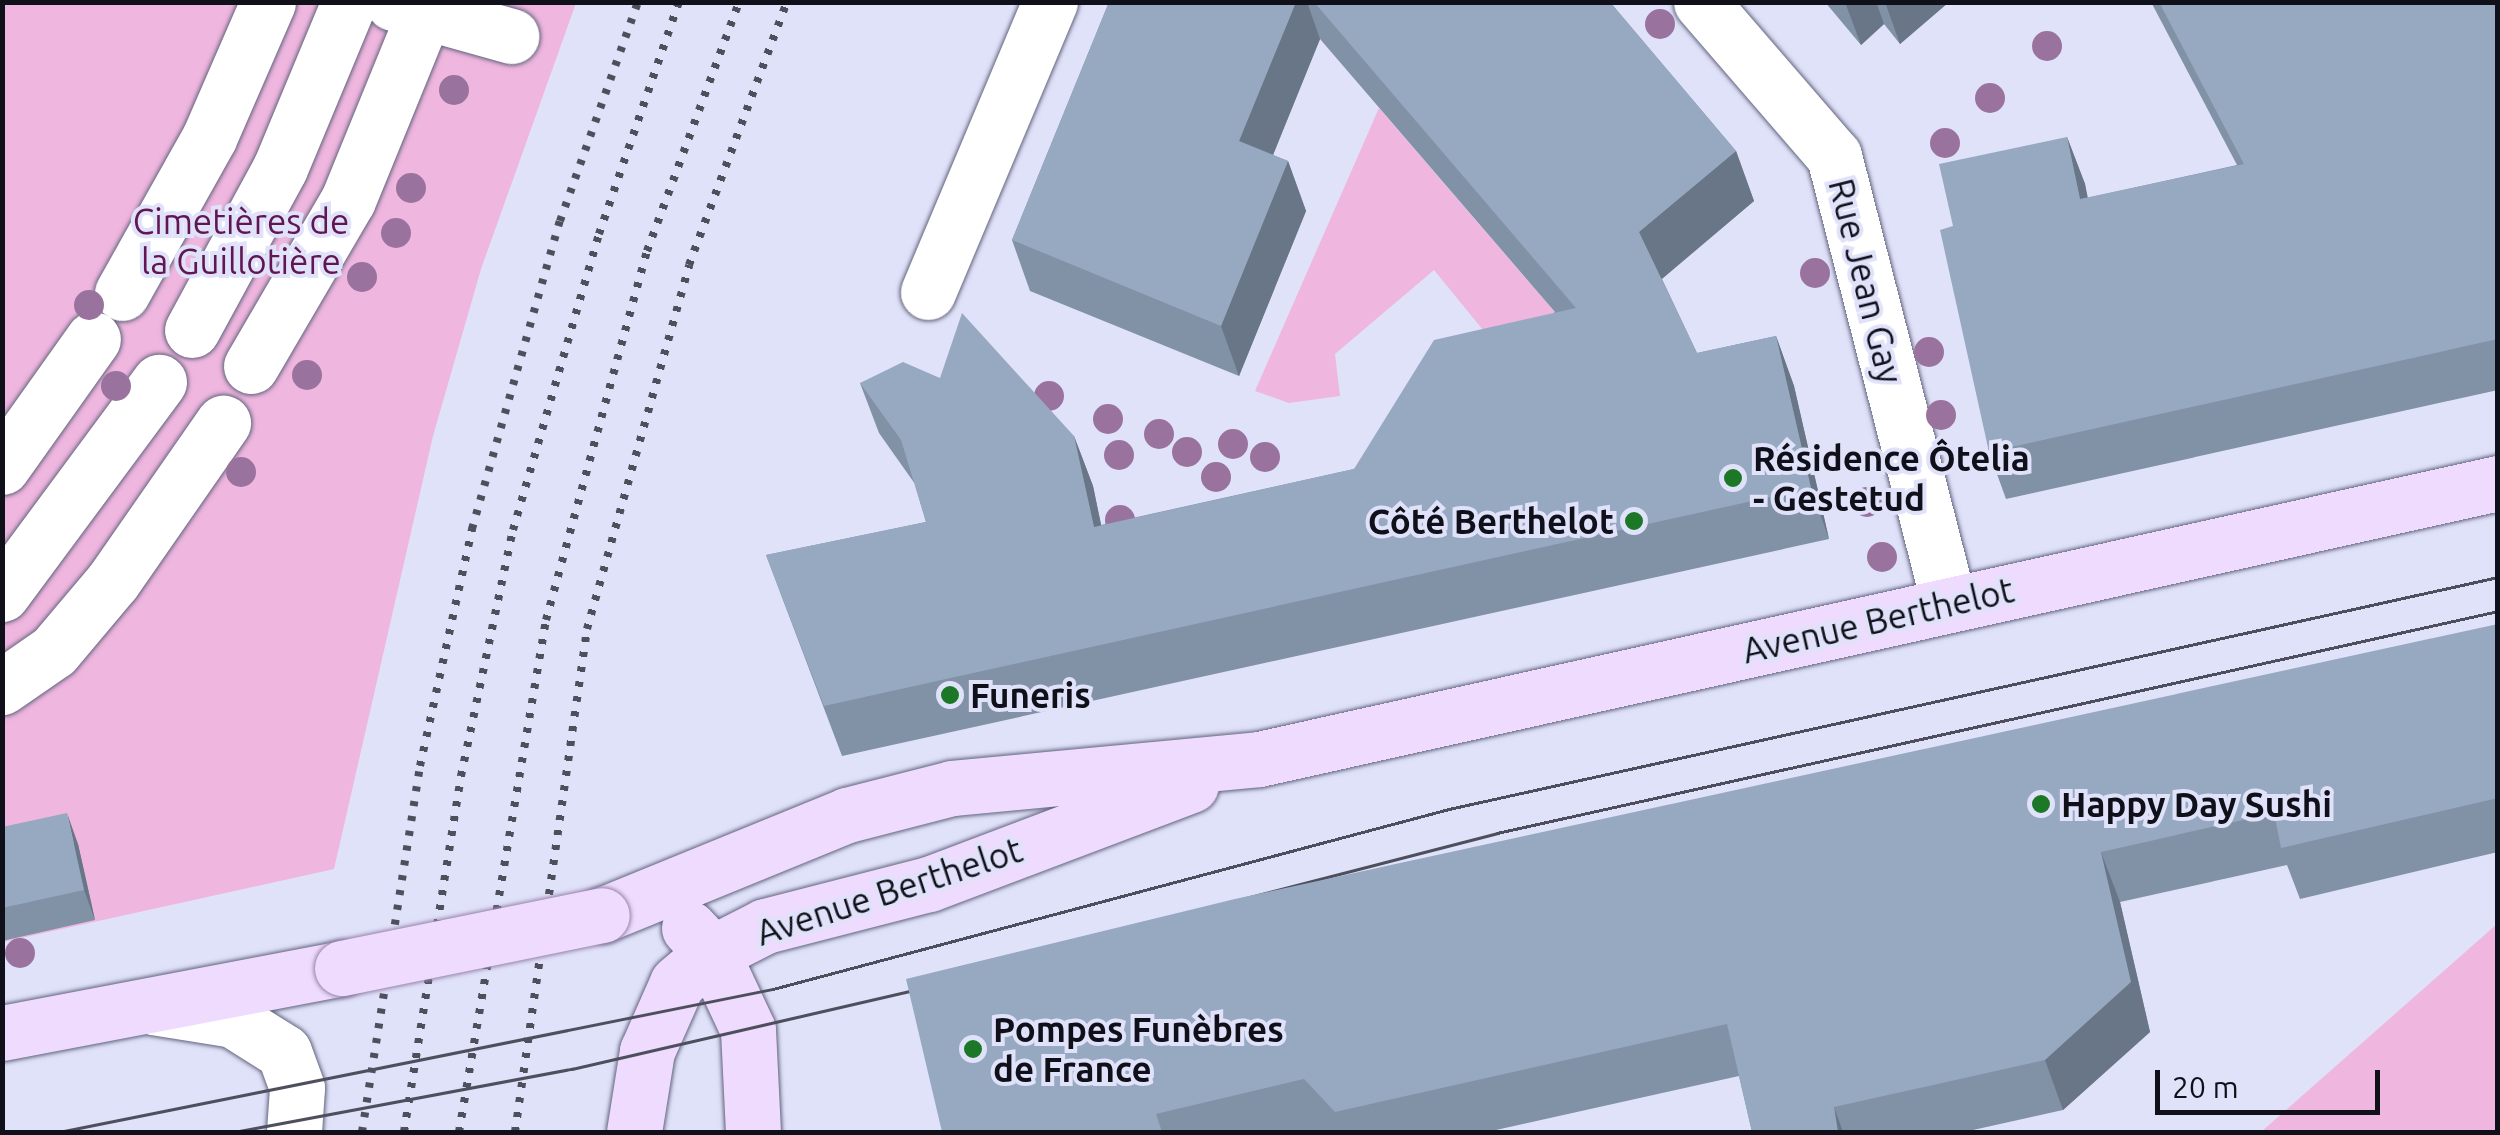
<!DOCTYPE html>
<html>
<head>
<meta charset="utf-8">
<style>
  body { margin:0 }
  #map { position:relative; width:2500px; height:1135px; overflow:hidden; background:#e0e2fa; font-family:Ubuntu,sans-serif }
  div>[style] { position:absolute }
  .green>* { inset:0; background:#efb6df }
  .roads { filter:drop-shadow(0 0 2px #62647d) drop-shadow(0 0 2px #62647d) }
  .minor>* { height:55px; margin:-27.5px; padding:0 27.5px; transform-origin:27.5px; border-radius:27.5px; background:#fff }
  .major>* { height:55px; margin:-27.5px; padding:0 27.5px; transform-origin:27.5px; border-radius:27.5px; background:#eedbfd }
  .tram>* { height:2.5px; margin:-1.25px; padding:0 1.25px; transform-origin:1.25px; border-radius:1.25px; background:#4e4f5d }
  .rail>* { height:8px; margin-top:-4px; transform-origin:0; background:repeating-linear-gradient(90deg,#4e4f5d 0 5px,transparent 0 15px) }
  .bridges { filter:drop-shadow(0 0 2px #9884ac) drop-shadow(0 0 2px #9884ac) }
  .major-bridge>* { height:55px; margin:-27.5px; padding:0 27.5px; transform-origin:27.5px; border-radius:27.5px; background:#eedbfd }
  .trees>* { width:30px; height:30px; margin:-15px; border-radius:50%; background:#9a729e }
  .wall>* { inset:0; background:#8191a6 }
  .shaded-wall>* { inset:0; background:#697687 }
  .building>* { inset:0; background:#96a9c1 }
  .dots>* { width:28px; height:28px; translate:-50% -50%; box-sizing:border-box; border:5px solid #e0e2fa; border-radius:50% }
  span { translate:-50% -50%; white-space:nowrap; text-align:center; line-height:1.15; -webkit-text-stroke:8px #e0e2fa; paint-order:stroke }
  .park-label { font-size:35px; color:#611652 }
  .street-label { font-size:35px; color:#10101a }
  .poi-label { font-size:35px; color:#10101a; font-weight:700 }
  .left { translate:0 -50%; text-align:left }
  .right { translate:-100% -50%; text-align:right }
  .frame { position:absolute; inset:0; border:5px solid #10101a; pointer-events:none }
  .scale { position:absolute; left:2155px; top:1070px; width:225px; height:45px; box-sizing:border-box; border:5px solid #10101a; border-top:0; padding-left:12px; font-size:30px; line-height:35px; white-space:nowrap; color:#10101a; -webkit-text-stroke:8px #e0e2fa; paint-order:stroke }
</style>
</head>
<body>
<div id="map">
  <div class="green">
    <div style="clip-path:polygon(2px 3px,576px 3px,481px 269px,433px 436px,334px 869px,3px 942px)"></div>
    <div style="clip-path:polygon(1379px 108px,1559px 317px,1505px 357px,1434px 270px,1335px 354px,1340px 396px,1289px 403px,1255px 391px)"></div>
    <div style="clip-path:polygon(2497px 924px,2497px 1132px,2261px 1132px)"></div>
  </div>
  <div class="roads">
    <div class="minor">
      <div style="left:1701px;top:2px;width:203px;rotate:49.2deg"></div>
      <div style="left:1834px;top:156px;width:463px;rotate:75.6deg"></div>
      <div style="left:393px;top:3px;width:123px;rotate:15.6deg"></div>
      <div style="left:928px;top:292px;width:315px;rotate:-67.2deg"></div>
      <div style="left:122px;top:293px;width:178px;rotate:-60.7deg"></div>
      <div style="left:209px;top:138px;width:148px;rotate:-66.5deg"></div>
      <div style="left:192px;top:330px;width:184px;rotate:-61.5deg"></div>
      <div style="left:280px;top:168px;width:180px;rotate:-67.4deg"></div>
      <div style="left:251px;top:366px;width:192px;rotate:-59.7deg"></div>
      <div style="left:348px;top:200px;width:214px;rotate:-67.8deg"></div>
      <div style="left:2px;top:467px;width:157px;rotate:-54.6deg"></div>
      <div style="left:2px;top:594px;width:264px;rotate:-53.5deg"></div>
      <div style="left:2px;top:687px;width:63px;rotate:-34.7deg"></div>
      <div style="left:54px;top:651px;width:92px;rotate:-49.9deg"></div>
      <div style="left:113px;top:581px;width:193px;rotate:-55.2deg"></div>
      <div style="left:153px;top:1007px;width:81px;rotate:9.2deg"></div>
      <div style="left:233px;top:1020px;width:60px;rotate:32.1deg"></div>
      <div style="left:284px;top:1052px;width:38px;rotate:70deg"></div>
      <div style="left:297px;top:1088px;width:44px;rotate:93.9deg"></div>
    </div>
    <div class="major">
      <div style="left:602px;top:915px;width:265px;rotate:-22.2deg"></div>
      <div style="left:847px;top:815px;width:108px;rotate:-14.4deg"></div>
      <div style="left:952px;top:788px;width:308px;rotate:-5.4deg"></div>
      <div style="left:1259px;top:759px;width:1269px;rotate:-12.56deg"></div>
      <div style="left:689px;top:928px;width:34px;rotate:47deg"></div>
      <div style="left:712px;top:953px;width:85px;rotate:64.9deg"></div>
      <div style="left:748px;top:1030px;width:102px;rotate:87.2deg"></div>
      <div style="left:2px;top:1033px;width:346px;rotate:-10.8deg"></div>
      <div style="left:634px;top:1132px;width:82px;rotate:-80.9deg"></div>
      <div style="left:647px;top:1051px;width:74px;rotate:-66.2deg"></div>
      <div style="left:677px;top:983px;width:46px;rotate:-40.6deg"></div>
      <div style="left:712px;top:953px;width:59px;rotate:-27deg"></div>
      <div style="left:765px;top:926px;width:169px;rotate:-14.4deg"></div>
      <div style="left:929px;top:884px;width:280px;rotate:-20.7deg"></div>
    </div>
  </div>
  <div class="tram">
    <div style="left:1231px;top:902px;width:275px;rotate:-14.5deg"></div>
    <div style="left:1497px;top:833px;width:1025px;rotate:-12.5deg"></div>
    <div style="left:59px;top:1132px;width:728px;rotate:-11.33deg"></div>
    <div style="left:773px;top:989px;width:700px;rotate:-14.91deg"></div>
    <div style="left:1449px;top:809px;width:1074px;rotate:-12.47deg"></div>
    <div style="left:234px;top:1132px;width:344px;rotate:-10.6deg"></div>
    <div style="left:572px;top:1069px;width:375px;rotate:-13deg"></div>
  </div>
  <div class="rail">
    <div style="left:362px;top:1132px;width:371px;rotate:-81deg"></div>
    <div style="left:420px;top:766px;width:243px;rotate:-77.6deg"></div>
    <div style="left:472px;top:529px;width:320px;rotate:-74.1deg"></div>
    <div style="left:560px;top:221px;width:232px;rotate:-70.4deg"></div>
    <div style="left:404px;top:1132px;width:361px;rotate:-80.9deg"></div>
    <div style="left:461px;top:776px;width:251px;rotate:-78.1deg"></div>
    <div style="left:513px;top:530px;width:308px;rotate:-73.8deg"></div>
    <div style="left:599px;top:234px;width:245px;rotate:-71deg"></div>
    <div style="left:459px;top:1132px;width:519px;rotate:-80.36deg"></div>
    <div style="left:546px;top:620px;width:383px;rotate:-74.7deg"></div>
    <div style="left:647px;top:251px;width:265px;rotate:-69.7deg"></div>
    <div style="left:515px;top:1132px;width:508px;rotate:-81.85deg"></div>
    <div style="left:587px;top:629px;width:378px;rotate:-74.3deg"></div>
    <div style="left:689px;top:265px;width:281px;rotate:-69.6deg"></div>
  </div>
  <div class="bridges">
    <div class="major-bridge">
      <div style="left:342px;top:968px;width:265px;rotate:-11.5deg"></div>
    </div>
  </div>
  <div class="trees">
    <div style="left:1660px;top:24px"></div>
    <div style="left:2047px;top:46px"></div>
    <div style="left:454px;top:90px"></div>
    <div style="left:1990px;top:98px"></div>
    <div style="left:1945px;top:143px"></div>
    <div style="left:411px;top:188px"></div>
    <div style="left:396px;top:233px"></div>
    <div style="left:1815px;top:273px"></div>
    <div style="left:362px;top:277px"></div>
    <div style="left:89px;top:305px"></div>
    <div style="left:1929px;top:352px"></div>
    <div style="left:307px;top:375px"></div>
    <div style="left:116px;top:386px"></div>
    <div style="left:1049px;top:396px"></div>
    <div style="left:1941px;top:415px"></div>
    <div style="left:1108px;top:419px"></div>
    <div style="left:1159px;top:434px"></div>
    <div style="left:1233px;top:444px"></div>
    <div style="left:1187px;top:452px"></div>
    <div style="left:1119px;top:455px"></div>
    <div style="left:1265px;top:457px"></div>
    <div style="left:241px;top:472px"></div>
    <div style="left:1216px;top:477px"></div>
    <div style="left:1867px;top:502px"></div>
    <div style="left:1120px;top:520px"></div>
    <div style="left:1882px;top:557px"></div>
    <div style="left:20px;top:953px"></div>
  </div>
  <div class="wall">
    <div style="clip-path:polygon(1109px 2px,1610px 2px,1736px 151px,1754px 201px,1662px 279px,1697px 353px,1776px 336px,1794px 386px,1829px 539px,842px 756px,766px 555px,926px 522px,915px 484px,879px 433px,860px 383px,1074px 436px,1093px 486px,1101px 525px,1354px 469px,1555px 312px,1320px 39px,1273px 155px,1288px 161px,1306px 211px,1239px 376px,1030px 291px,1012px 240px)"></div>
    <div style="clip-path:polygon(1825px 2px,1949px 2px,1900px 44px,1884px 24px,1861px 45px)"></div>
    <div style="clip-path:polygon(2151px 2px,2498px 2px,2498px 390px,2006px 499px,1989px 452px,1953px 226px,2067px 137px,2085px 184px,2087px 198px,2237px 165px)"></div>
    <div style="clip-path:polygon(2498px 624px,2498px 852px,2300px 899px,2287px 865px,2120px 902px,2150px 1032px,2063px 1110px,1964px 1132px,1752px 1132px,1739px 1076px,1487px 1132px,1325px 1132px,1322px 1130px,1310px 1132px,942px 1132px)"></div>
    <div style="clip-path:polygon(2px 827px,78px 844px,95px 920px,2px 941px)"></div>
  </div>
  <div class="shaded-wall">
    <div style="clip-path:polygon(1296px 2px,1307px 2px,1320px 39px,1258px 192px,1239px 141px)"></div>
    <div style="clip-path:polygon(1845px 2px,1876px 2px,1884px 24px,1861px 45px)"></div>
    <div style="clip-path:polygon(1885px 2px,1949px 2px,1900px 44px)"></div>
    <div style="clip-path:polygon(2067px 137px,2085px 184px,2098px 247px,2080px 199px)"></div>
    <div style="clip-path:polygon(1736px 151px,1754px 201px,1658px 282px,1639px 232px)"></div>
    <div style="clip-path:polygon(1288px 161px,1306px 211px,1239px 376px,1221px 326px)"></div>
    <div style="clip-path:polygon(1776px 336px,1794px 386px,1829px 539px,1811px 488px)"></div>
    <div style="clip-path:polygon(1074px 436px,1093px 486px,1112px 577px,1094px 527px)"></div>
    <div style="clip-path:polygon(67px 813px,78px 844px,95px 920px,84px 890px)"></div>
    <div style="clip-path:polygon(2101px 852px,2120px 902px,2150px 1032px,2063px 1110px,2045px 1060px)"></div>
    <div style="clip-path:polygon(1834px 1107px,1843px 1132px,1838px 1132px)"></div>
  </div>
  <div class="building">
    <div style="clip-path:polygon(1109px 2px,1296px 2px,1239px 141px,1288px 161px,1221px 326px,1012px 240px)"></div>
    <div style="clip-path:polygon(1314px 2px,1610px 2px,1736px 151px,1639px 232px,1697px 353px,1776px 336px,1811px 488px,824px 706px,766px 555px,926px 522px,901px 440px,860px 383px,903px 362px,940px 378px,962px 313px,1074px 436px,1094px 527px,1354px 469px,1434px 340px,1576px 308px)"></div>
    <div style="clip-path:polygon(2159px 2px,2498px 2px,2498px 339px,1989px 452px,1940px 230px,1953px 226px,1939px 164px,2067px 137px,2080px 199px,2244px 164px)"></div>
    <div style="clip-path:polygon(2498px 624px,2498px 798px,2281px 848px,2274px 813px,2101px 852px,2131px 982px,2045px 1060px,1834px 1107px,1838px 1132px,1752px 1132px,1727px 1024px,1335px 1112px,1304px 1079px,1156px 1114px,1162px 1132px,942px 1132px,906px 979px,1235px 899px)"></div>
    <div style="clip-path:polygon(67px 813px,84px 890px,2px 908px,2px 827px)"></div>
  </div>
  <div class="dots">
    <div style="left:1733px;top:478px;background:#1c7726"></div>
    <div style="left:1634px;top:521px;background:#1c7726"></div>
    <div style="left:950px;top:695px;background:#1c7726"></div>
    <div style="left:2041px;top:804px;background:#1c7726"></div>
    <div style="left:973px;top:1049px;background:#1c7726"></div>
  </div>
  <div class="park-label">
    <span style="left:241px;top:241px">Cimetières de<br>la Guillotière</span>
  </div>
  <div class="street-label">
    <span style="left:1866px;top:281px;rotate:76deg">Rue Jean Gay</span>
    <span style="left:1878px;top:620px;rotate:-13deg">Avenue Berthelot</span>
    <span style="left:889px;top:891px;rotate:-18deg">Avenue Berthelot</span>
  </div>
  <div class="poi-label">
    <span class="left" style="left:1753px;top:478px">Résidence Ôtelia<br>- Gestetud</span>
    <span class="right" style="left:1614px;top:521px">Côté Berthelot</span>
    <span class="left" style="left:970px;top:695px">Funeris</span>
    <span class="left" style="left:2061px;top:804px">Happy Day Sushi</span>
    <span class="left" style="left:993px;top:1049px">Pompes Funèbres<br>de France</span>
  </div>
  <div class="frame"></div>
  <div class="scale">20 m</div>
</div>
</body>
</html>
